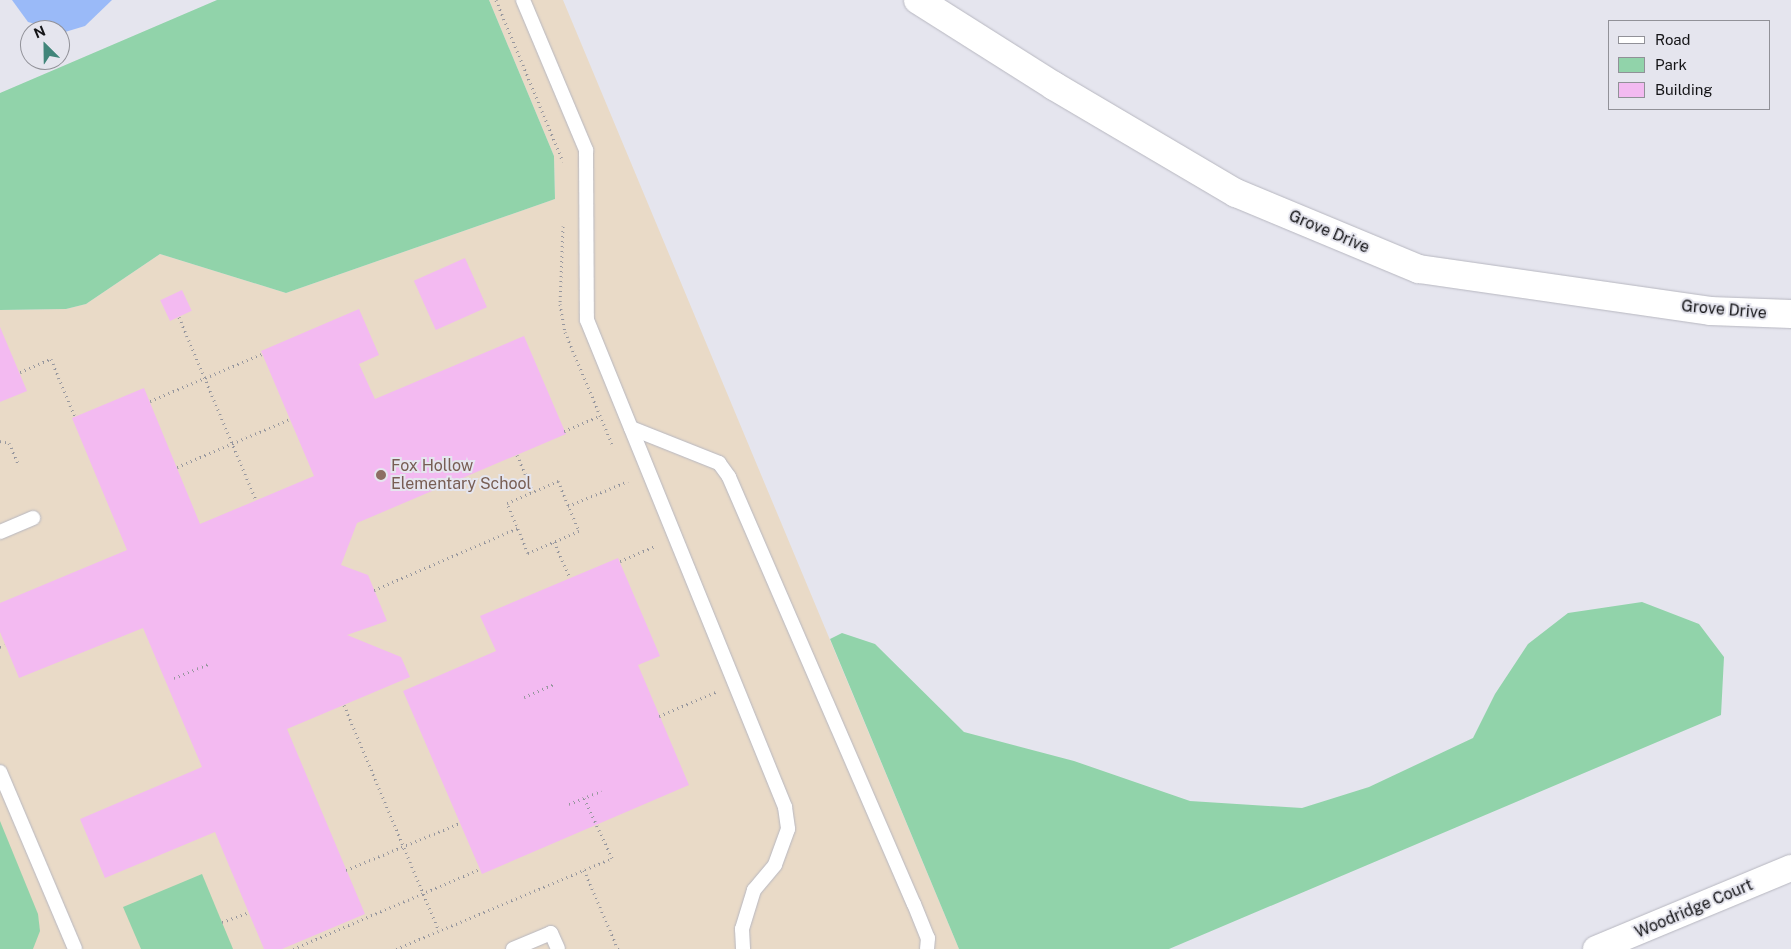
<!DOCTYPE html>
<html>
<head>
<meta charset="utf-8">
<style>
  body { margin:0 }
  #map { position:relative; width:1791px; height:949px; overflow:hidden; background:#e5e5ee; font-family:"Public Sans",sans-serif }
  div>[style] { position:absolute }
  .education>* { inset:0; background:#e9dac7 }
  .green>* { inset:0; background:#91d3aa }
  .water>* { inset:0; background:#9abaf8 }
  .building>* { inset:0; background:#f3baf1; transform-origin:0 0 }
  .path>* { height:3px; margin-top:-1.5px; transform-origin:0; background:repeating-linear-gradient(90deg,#97979e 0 1px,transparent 0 5px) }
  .roads { filter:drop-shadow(0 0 1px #b7b7c0) drop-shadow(0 0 1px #b7b7c0) }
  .lane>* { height:14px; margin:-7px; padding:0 7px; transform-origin:7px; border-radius:7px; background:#fff }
  .street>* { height:26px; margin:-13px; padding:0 13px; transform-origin:13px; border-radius:13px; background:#fff }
  .secondary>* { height:28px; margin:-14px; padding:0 14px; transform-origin:14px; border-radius:14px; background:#fff }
  .dots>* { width:14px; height:14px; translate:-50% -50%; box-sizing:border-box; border:2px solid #e5e5ee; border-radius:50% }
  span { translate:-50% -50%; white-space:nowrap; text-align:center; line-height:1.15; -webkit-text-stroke:4px #e5e5ee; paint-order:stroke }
  .street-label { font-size:16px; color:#141417 }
  .education-label { font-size:16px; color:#785e54 }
  .left { translate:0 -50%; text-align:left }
  .legend { position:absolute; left:1608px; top:20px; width:162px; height:90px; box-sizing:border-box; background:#e5e5ee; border:1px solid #919198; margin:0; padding:6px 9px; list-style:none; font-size:15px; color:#141417 }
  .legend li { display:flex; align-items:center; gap:10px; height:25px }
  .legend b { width:25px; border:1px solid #919198 }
  .north { position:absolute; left:20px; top:20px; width:50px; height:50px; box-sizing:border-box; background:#e5e5ee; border:1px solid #919198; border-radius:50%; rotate:337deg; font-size:14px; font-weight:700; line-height:20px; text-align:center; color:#141417 }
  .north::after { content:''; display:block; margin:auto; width:18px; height:22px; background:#41857a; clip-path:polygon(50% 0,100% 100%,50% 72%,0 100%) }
</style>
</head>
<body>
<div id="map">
  <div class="education">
    <div style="clip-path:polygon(489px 0,563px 0,959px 949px,0 949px,0 310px,66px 309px,86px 304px,160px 254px,286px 293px,555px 199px,554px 156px)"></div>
  </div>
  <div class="green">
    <div style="clip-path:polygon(217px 0,489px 0,554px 156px,555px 199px,286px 293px,160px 254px,86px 304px,66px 309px,0 310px,0 93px)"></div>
    <div style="clip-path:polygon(1642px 602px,1699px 624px,1724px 657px,1721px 715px,1169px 949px,959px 949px,830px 639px,842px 633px,875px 644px,964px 732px,1074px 761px,1190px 801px,1302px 808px,1369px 787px,1473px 738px,1495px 694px,1528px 644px,1568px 613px)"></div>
    <div style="clip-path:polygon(0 821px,38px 914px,40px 931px,33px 949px,0 949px)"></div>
    <div style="clip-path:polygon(202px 874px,233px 949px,141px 949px,123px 907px)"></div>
  </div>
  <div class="water">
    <div style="clip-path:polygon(12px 0,112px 0,85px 26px,65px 32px,28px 22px)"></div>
  </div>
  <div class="building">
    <div style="left:465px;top:258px;width:54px;height:56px;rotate:66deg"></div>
    <div style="left:182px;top:290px;width:23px;height:24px;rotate:65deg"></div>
    <div style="clip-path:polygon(359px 309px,379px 355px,359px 364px,375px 399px,524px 336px,566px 434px,357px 523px,341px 565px,368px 575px,387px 621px,347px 635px,401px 657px,410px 677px,287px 729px,365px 914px,282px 949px,264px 949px,215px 832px,105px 878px,80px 819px,202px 767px,143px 628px,19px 678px,0 632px,0 603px,127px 550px,72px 418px,144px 388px,200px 524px,314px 476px,261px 351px)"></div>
    <div style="clip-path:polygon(0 327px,27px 391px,0 402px)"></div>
    <div style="clip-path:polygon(618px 558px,660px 656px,638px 665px,689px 785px,482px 874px,403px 691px,496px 651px,480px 616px)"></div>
  </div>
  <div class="path">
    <div style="left:496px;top:0;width:175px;rotate:67.5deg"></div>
    <div style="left:563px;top:226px;width:78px;rotate:92.2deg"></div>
    <div style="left:560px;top:304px;width:28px;rotate:80deg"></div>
    <div style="left:565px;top:332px;width:121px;rotate:67.2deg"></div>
    <div style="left:179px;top:317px;width:199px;rotate:67.2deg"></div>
    <div style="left:20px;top:372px;width:34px;rotate:-23deg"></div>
    <div style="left:51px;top:359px;width:63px;rotate:67.5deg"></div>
    <div style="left:150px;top:401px;width:121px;rotate:-22.8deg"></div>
    <div style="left:564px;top:431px;width:39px;rotate:-23deg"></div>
    <div style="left:0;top:441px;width:9px;rotate:13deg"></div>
    <div style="left:9px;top:443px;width:22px;rotate:66deg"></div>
    <div style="left:517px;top:455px;width:40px;rotate:66.6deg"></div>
    <div style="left:177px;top:467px;width:123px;rotate:-23deg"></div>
    <div style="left:558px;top:481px;width:54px;rotate:67.2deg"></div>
    <div style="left:579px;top:531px;width:56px;rotate:156.7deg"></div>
    <div style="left:528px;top:553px;width:54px;rotate:-112.8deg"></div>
    <div style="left:507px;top:503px;width:56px;rotate:-23.3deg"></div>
    <div style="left:568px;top:506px;width:65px;rotate:-22.6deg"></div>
    <div style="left:554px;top:542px;width:39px;rotate:66deg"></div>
    <div style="left:620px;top:561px;width:38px;rotate:-23deg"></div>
    <div style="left:374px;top:590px;width:157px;rotate:-23.3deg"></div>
    <div style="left:0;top:647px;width:5px;rotate:-22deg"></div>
    <div style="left:174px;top:678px;width:37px;rotate:-22deg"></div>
    <div style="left:524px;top:697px;width:34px;rotate:-23deg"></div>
    <div style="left:344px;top:705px;width:245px;rotate:67.2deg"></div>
    <div style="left:659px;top:716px;width:62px;rotate:-22.8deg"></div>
    <div style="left:569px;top:804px;width:35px;rotate:-22deg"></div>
    <div style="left:346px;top:870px;width:123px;rotate:-22.4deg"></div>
    <div style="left:584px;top:870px;width:86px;rotate:66.7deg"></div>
    <div style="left:222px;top:922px;width:29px;rotate:-20deg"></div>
    <div style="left:293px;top:949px;width:203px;rotate:-23.2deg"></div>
    <div style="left:396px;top:949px;width:234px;rotate:-22.8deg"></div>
    <div style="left:612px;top:858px;width:66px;rotate:-115deg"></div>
  </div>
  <div class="roads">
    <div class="lane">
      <div style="left:523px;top:0;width:163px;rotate:67.2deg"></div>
      <div style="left:586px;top:150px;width:170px;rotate:89.7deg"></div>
      <div style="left:587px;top:320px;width:526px;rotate:67.87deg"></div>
      <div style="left:785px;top:807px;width:22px;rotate:82deg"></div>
      <div style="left:788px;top:829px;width:38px;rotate:110deg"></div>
      <div style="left:775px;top:865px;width:33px;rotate:130deg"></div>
      <div style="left:754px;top:890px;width:41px;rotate:107.1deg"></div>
      <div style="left:742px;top:929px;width:20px;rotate:87deg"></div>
      <div style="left:631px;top:428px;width:95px;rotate:21.7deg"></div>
      <div style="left:719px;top:463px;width:17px;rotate:54deg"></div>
      <div style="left:729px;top:477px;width:465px;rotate:66.6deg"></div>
      <div style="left:914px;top:904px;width:37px;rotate:68deg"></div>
      <div style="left:928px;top:938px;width:11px;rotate:95deg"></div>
      <div style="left:0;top:532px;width:36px;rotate:-23deg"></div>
      <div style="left:0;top:772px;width:192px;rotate:67deg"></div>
      <div style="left:513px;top:949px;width:41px;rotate:-22.8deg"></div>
      <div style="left:551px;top:933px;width:17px;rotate:66deg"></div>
    </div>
    <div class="street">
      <div style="left:1596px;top:949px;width:211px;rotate:-22.6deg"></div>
    </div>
    <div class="secondary">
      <div style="left:918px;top:0;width:161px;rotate:32.3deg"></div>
      <div style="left:1054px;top:86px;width:211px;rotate:30.5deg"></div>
      <div style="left:1236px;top:193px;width:198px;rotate:22.6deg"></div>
      <div style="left:1419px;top:269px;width:294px;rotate:8.2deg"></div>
      <div style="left:1710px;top:311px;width:81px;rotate:2.1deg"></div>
    </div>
  </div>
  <div class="dots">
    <div style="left:381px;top:475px;background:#8d6e63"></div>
  </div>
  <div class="street-label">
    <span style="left:1329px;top:232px;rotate:23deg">Grove Drive</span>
    <span style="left:1724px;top:310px;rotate:5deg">Grove Drive</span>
    <span style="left:1694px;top:909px;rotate:-23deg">Woodridge Court</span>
  </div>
  <div class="education-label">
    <span class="left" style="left:391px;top:475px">Fox Hollow<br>Elementary School</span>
  </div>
  <ul class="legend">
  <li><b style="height:6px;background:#fff"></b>Road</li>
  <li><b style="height:14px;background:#91d3aa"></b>Park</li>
  <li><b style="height:14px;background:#f3baf1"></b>Building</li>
  </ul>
  <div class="north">N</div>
</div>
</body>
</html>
